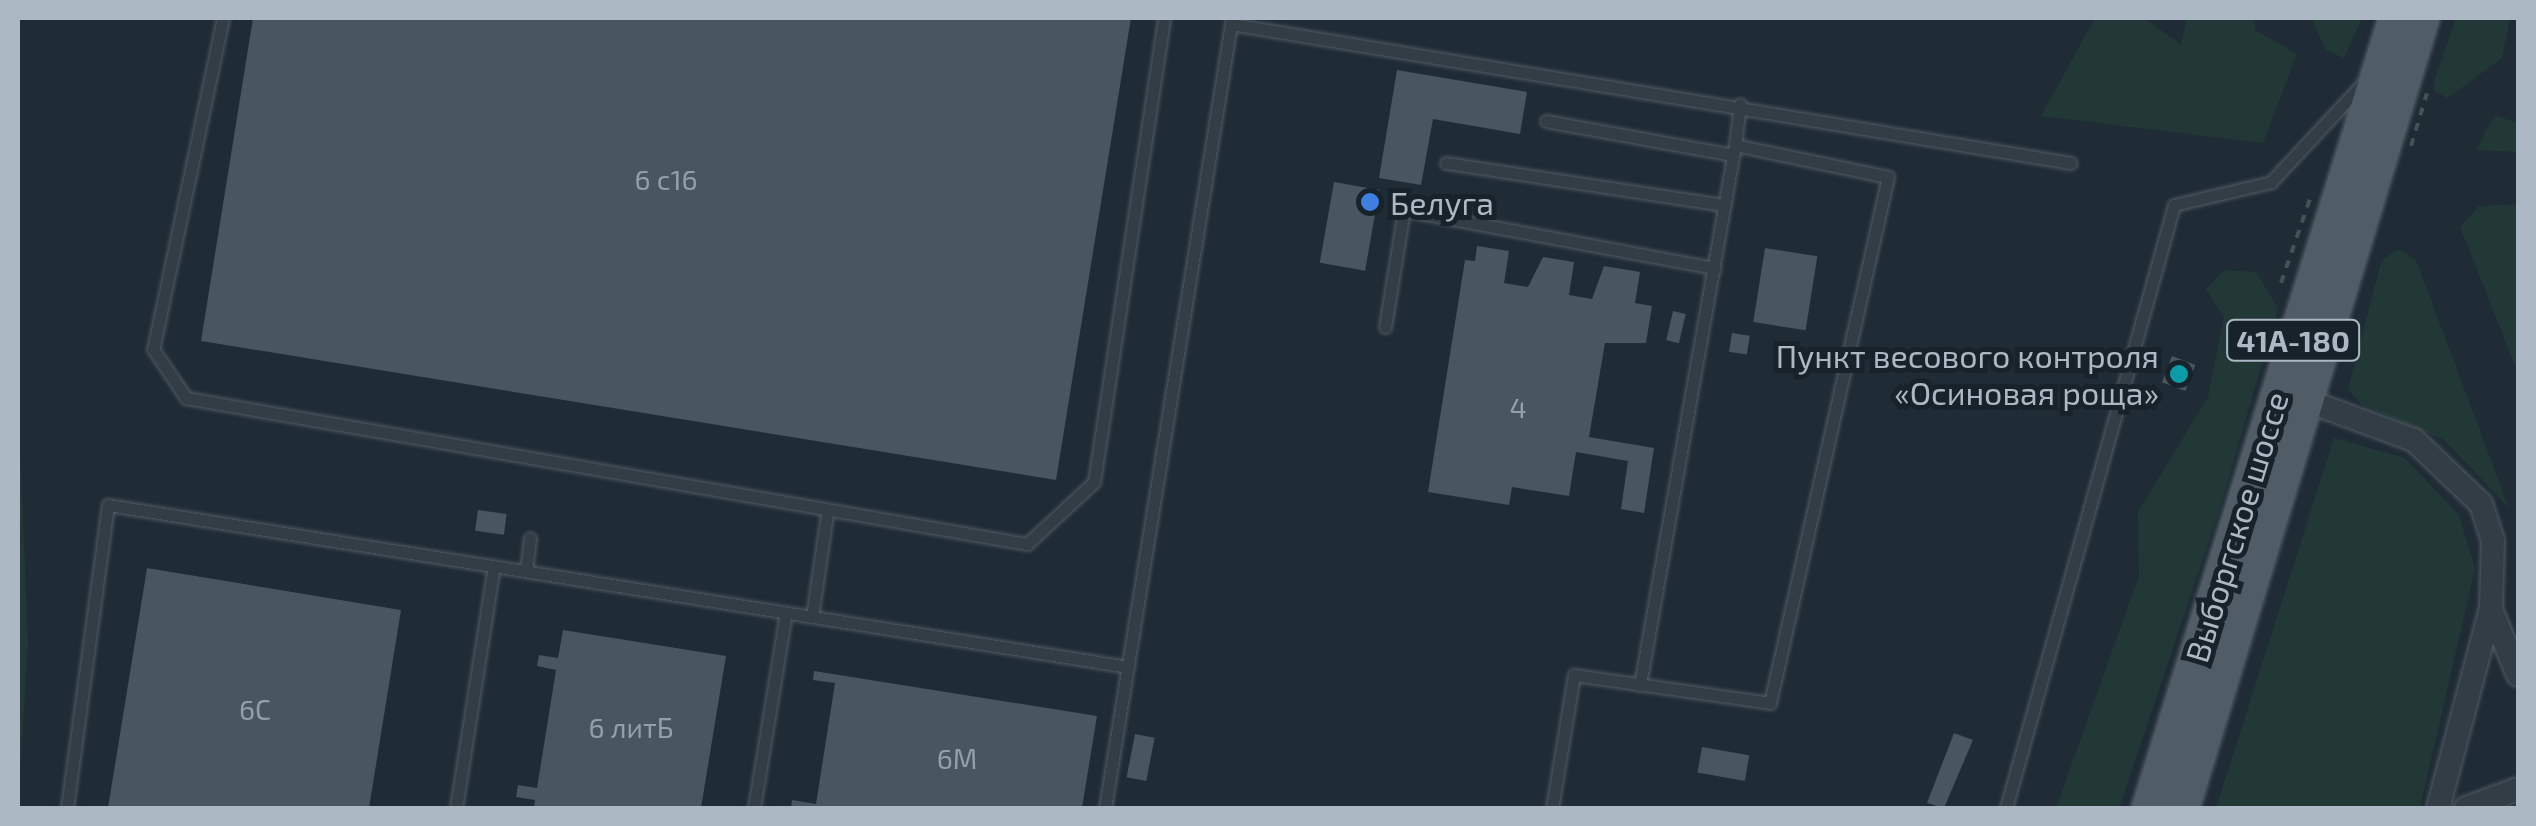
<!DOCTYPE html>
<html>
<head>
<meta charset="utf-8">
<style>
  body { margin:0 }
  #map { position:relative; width:2536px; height:826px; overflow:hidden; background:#1f2b35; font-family:"Exo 2",sans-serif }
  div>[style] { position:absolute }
  .green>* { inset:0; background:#223836 }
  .building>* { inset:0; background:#475661; transform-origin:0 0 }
  .path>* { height:4px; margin-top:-2px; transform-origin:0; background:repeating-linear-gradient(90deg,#405454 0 8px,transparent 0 16px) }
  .roads { filter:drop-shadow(0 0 2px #505b64) drop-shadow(0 0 2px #505b64) }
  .service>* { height:11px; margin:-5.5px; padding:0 5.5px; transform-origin:5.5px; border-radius:5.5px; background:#323d45 }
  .minor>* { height:22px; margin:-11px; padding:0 11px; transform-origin:11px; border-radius:11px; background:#323d45 }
  .primary>* { height:35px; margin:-17.5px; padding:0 17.5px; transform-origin:17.5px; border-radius:17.5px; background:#505c66 }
  .dots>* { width:28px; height:28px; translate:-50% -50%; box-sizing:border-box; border:5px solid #18222a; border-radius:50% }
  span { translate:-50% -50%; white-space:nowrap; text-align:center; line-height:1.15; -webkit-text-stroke:10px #18222a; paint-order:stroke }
  .number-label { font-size:28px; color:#93a0aa }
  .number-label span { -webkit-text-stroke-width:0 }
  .shield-label span { padding:2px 8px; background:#18222a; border:2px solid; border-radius:8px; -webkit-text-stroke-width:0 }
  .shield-label { font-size:30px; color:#acb8c3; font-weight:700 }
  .poi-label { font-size:32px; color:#acb8c3 }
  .left { translate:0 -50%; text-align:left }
  .right { translate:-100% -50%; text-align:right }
  .street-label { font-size:32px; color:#acb8c3 }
  .frame { position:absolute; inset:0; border:20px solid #acb8c3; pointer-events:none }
</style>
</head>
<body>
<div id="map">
  <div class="green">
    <div style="clip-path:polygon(2095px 18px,2144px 18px,2181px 45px,2187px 18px,2255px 18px,2255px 30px,2297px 54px,2263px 143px,2041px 116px)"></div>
    <div style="clip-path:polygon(2311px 18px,2362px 18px,2344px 58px,2326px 50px)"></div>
    <div style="clip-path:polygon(2456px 18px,2510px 18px,2502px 58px,2448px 98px,2434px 91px,2435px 78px)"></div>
    <div style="clip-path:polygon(2494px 116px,2518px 122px,2518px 152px,2476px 150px)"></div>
    <div style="clip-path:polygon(2518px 204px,2518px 373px,2460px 227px,2479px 206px)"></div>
    <div style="clip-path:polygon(2398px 249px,2416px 260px,2509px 508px,2444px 440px,2362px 405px,2348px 389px,2381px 262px)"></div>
    <div style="clip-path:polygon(2224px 270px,2256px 272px,2278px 308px,2219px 512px,2119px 808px,2056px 808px,2139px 576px,2138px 512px,2208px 397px,2224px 317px,2206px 289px)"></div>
    <div style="clip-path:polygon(18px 395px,28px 643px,18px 808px)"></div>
    <div style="clip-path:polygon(2334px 438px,2405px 458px,2459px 515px,2475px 569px,2420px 808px,2216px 808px)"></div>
  </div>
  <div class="building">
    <div style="clip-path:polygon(253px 18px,1131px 18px,1056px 480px,201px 341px)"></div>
    <div style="clip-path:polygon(1397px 70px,1527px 92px,1520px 134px,1433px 119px,1421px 185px,1379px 178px)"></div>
    <div style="left:1334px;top:182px;width:46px;height:82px;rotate:10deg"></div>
    <div style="clip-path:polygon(1477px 246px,1509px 251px,1504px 283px,1528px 287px,1543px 257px,1574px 262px,1569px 295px,1592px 299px,1604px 266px,1640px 272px,1635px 303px,1652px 306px,1646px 343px,1605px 343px,1589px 437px,1654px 448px,1644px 513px,1621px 509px,1628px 461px,1576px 452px,1569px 496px,1512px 487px,1509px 505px,1428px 492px,1465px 260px,1475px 261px)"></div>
    <div style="left:1765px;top:248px;width:53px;height:75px;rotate:9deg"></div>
    <div style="left:1673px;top:311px;width:13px;height:30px;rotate:13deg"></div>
    <div style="left:1732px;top:333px;width:18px;height:19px;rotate:9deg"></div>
    <div style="left:2172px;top:356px;width:25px;height:28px;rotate:21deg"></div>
    <div style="left:478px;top:510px;width:29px;height:21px;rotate:8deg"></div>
    <div style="clip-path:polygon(147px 568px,401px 610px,369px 808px,108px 808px)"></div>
    <div style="clip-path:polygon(563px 630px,726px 656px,701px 808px,534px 808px,535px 800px,516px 797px,518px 785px,537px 788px,556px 670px,537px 666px,539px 655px,558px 658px)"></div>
    <div style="clip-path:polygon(814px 671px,1097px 716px,1082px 808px,791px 808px,792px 800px,816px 804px,835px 683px,813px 680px)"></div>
    <div style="clip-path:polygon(1954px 733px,1973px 740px,1944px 808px,1927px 803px)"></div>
    <div style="left:1135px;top:734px;width:20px;height:44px;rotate:11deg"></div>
    <div style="left:1702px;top:747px;width:48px;height:26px;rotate:10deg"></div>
  </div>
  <div class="path">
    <div style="left:2411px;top:146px;width:55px;rotate:-73.2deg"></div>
    <div style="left:2281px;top:283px;width:95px;rotate:-71deg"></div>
  </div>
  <div class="roads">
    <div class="service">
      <div style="left:223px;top:18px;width:338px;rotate:101.9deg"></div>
      <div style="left:153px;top:349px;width:59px;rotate:56deg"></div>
      <div style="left:186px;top:398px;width:854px;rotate:9.85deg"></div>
      <div style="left:1027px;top:544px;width:91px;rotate:-42.8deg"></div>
      <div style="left:1094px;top:482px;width:469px;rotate:-81.4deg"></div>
      <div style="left:1231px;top:24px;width:851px;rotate:9.4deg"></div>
      <div style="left:1546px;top:121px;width:190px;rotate:10.3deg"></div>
      <div style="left:1446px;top:163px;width:282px;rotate:8.6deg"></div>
      <div style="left:1385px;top:327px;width:119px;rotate:-80.8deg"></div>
      <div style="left:1404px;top:210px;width:316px;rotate:10.6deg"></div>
      <div style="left:526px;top:571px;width:33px;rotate:-83deg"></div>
      <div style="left:812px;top:617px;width:104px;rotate:-81.7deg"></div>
      <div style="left:1640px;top:685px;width:548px;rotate:-80.02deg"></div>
      <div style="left:67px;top:808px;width:306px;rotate:-82.3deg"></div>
      <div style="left:108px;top:505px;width:1033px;rotate:9.02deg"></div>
      <div style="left:456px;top:808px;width:245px;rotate:-81.1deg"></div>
      <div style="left:754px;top:808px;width:198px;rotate:-80.7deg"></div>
      <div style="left:1105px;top:808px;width:800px;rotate:-80.87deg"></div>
      <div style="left:1552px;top:808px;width:135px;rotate:-80.6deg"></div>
      <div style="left:1574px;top:675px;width:198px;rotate:8.1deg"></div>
      <div style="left:1770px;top:703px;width:539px;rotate:-77.36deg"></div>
      <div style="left:1888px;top:177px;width:156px;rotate:-168.2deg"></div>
      <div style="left:1735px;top:145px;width:41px;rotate:-83deg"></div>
      <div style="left:2006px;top:808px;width:626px;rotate:-74.43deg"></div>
      <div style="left:2174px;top:205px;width:100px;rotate:-13.3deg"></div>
      <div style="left:2271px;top:182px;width:141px;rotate:-47deg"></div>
    </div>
    <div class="minor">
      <div style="left:2305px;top:400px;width:116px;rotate:20.2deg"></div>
      <div style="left:2414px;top:440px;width:93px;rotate:43.7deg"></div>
      <div style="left:2481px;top:504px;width:38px;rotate:72deg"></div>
      <div style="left:2493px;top:540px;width:68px;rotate:91.7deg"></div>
      <div style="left:2491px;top:608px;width:207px;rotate:104.8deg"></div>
      <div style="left:2492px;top:612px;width:68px;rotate:67.6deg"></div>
      <div style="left:2466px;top:808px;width:55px;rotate:-20.1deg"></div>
    </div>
    <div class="primary">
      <div style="left:2149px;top:808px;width:828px;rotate:-72.64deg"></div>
      <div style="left:2181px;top:808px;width:826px;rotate:-73.1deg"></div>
    </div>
  </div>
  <div class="dots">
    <div style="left:1370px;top:202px;background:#3f7fe0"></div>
    <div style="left:2179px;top:374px;background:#0f9aa8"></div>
  </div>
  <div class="number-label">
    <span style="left:666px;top:179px">6 с16</span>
    <span style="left:1518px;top:407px">4</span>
    <span style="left:255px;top:709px">6С</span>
    <span style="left:631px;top:727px">6 литБ</span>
    <span style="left:957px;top:758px">6М</span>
  </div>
  <div class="shield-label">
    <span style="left:2293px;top:340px">41А-180</span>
  </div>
  <div class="poi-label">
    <span class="left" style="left:1390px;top:202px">Белуга</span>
    <span class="right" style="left:2159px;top:374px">Пункт весового контроля<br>«Осиновая роща»</span>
  </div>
  <div class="street-label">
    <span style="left:2236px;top:527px;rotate:-73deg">Выборгское шоссе</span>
  </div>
  <div class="frame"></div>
</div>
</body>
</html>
